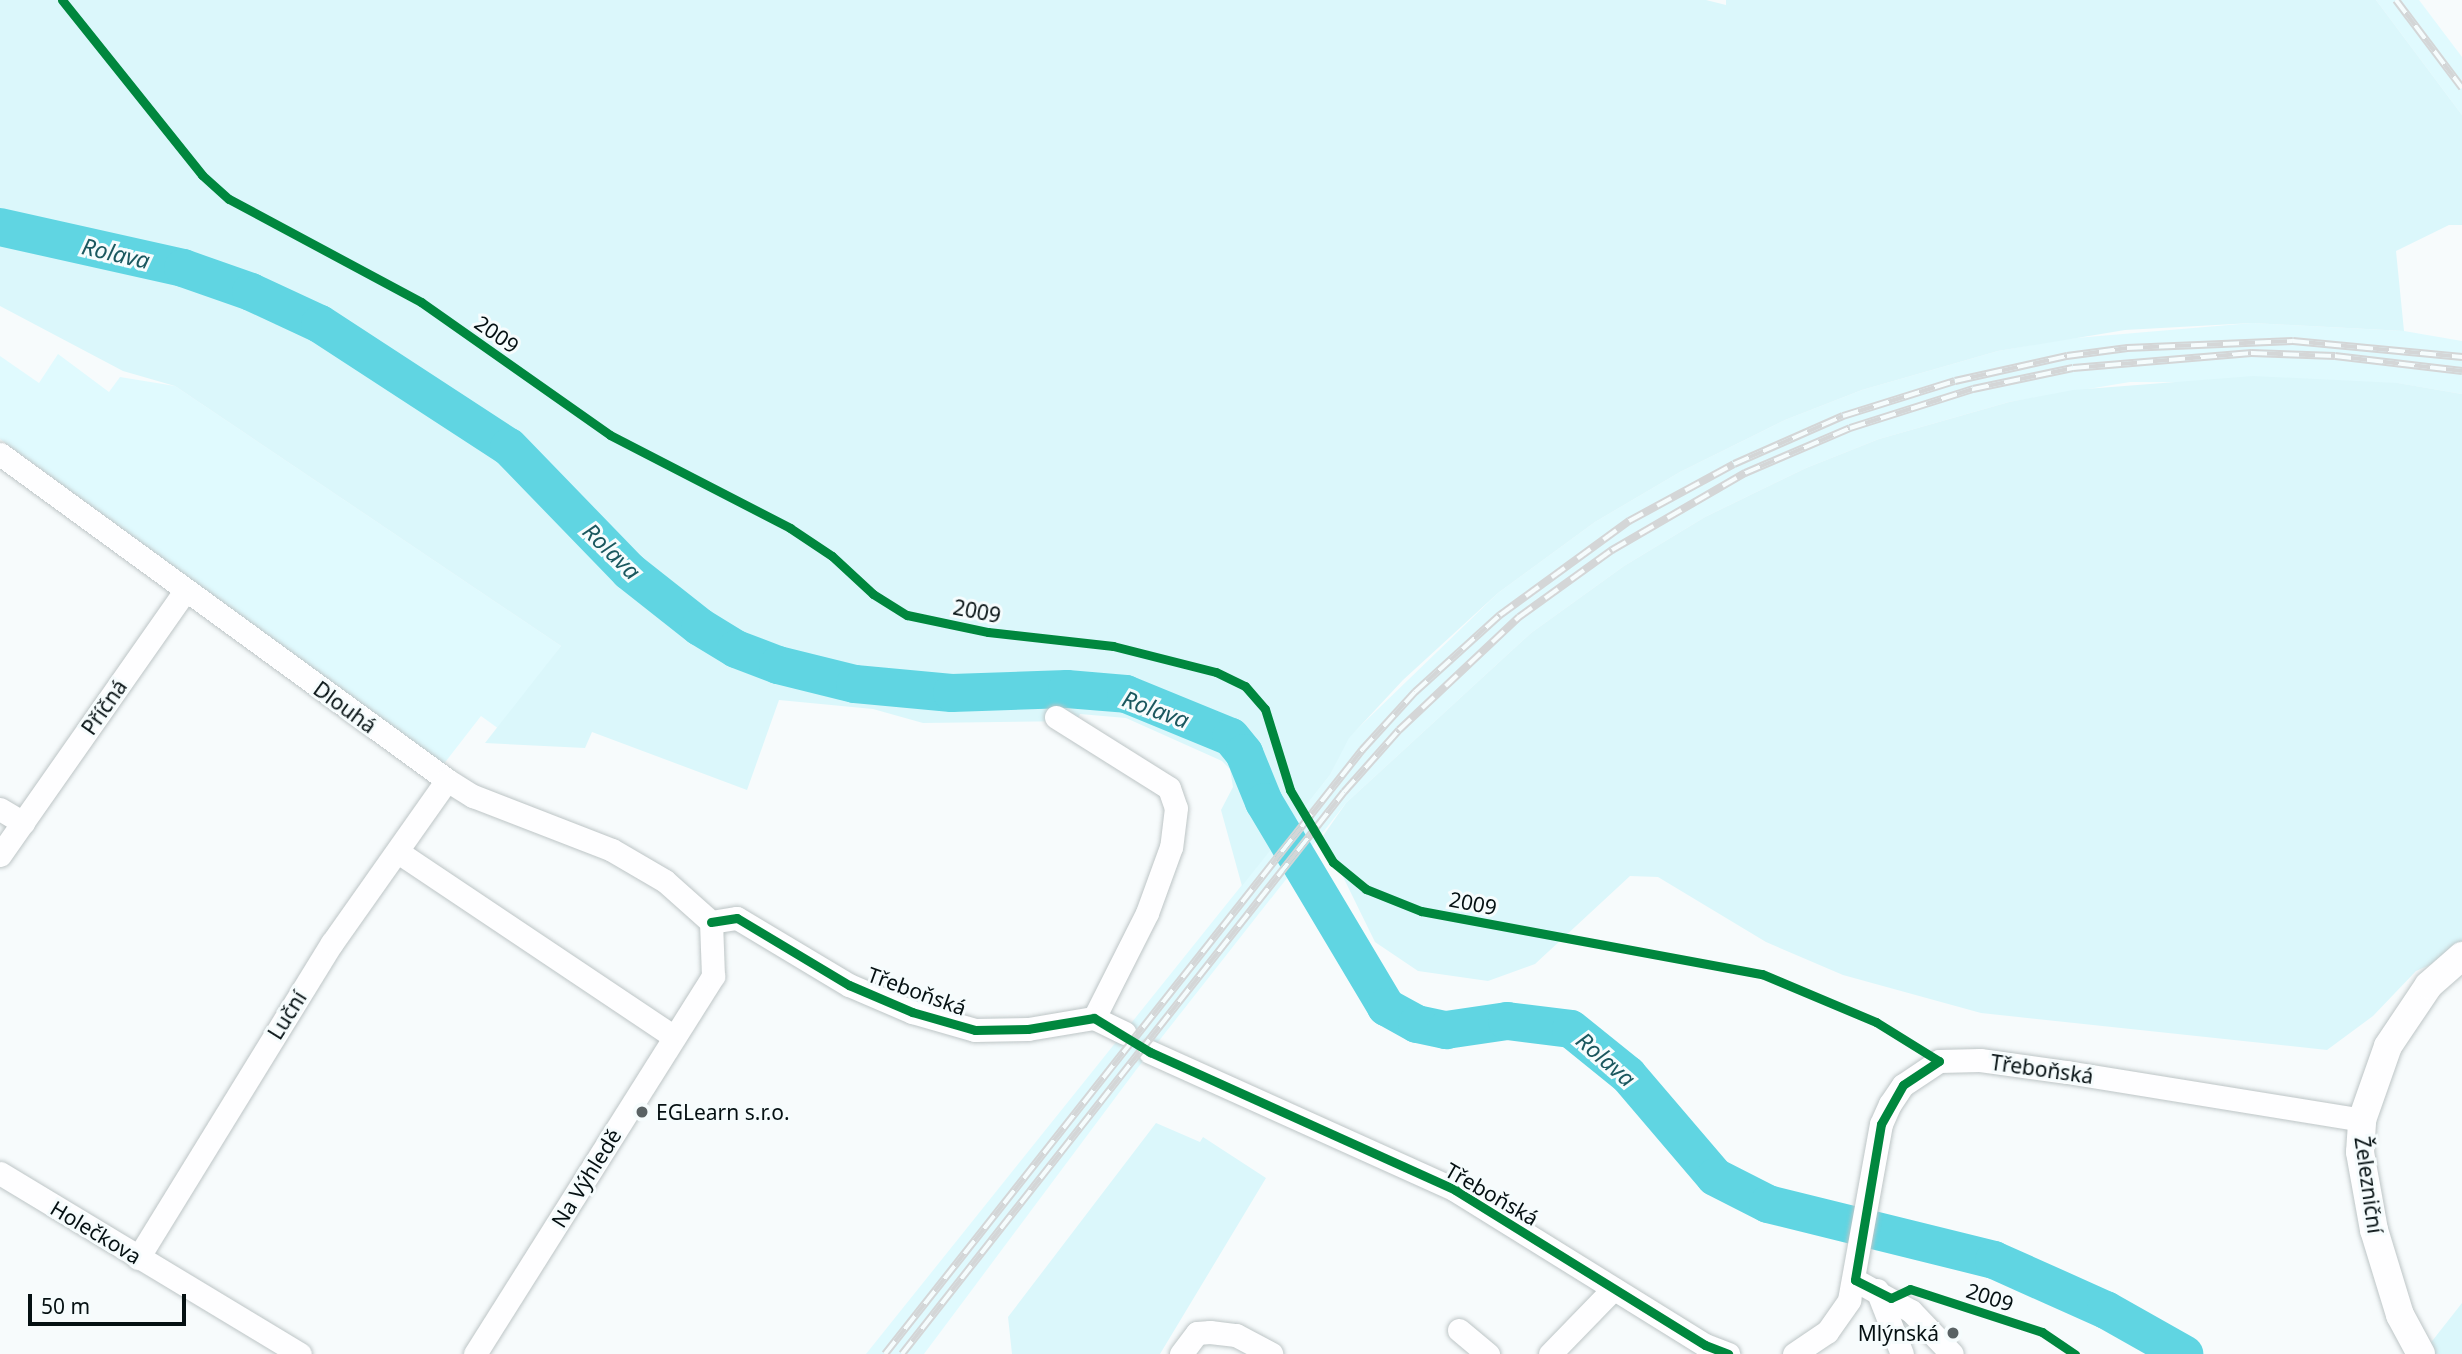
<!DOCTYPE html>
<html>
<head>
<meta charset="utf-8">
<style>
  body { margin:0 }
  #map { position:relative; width:2462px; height:1354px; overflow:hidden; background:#f7fbfc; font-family:"Noto Sans",sans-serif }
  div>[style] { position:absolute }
  .built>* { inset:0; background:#e0fafe }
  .green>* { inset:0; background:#dbf7fb }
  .river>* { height:38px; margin:-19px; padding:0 19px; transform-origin:19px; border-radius:19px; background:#60d5e2 }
  .roads { filter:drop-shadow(0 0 2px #bdc5c6) drop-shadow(0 0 2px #bdc5c6) }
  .minor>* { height:23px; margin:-11.5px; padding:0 11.5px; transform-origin:11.5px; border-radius:11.5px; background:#fefeff }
  .tertiary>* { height:28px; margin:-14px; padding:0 14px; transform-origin:14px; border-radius:14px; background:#fefeff }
  .rail>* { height:8px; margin-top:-4px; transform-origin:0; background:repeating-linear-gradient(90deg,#f6fcfd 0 16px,#d4d6d7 0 32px); box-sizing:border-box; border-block:2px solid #d4d6d7 }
  .cycleway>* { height:9px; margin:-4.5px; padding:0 4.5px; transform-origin:4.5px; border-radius:4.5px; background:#00873e }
  .dots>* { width:19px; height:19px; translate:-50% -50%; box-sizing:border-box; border:4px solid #f6fcfd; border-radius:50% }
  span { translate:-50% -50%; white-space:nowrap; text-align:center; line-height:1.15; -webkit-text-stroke:6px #f6fcfd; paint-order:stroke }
  .street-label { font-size:21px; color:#051012 }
  .poi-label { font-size:21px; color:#051012 }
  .left { translate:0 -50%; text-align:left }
  .right { translate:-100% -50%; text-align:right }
  .water-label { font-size:23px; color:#1b585f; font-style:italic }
  .scale { position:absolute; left:28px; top:1294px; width:158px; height:32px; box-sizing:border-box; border:4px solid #051012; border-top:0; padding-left:9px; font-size:21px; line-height:24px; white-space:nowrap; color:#051012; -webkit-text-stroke:5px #f6fcfd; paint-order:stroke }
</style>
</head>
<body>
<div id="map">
  <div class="built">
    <div style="clip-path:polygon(2376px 0,2419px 0,2462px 57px,2462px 115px)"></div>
    <div style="clip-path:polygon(2252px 323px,2404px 331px,2462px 341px,2462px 394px,2397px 383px,2130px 382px,2009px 402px,1879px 439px,1806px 468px,1705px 517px,1624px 566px,1531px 633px,1346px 803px,1136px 1070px,924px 1354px,866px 1354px,1330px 775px,1348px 738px,1498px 593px,1595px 522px,1680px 472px,1785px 420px,1862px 390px,1998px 351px,2064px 339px)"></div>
    <div style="clip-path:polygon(58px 354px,109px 392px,120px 377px,175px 386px,561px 646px,499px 729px,481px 716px,443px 765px,0 439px,0 356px,39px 383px)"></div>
  </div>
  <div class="green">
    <div style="clip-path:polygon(0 0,1706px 0,1726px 5px,1726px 0,2376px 0,2462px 115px,2462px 225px,2449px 225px,2396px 251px,2404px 331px,2252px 323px,2125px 330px,1998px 351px,1862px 390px,1785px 420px,1680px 472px,1595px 522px,1498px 593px,1403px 680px,1349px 738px,1330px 775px,1242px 886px,1221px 810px,1233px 787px,1230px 769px,1222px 761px,1126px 718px,1080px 714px,1077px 721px,923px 723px,873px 709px,779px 700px,747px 790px,592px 732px,585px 748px,485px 743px,561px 646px,175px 386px,123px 371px,0 306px)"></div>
    <div style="clip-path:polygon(2253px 376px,2398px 383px,2462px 394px,2462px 951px,2416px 971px,2373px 1016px,2327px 1050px,1981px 1013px,1843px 975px,1766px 942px,1658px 877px,1630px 876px,1535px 964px,1488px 981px,1418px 971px,1375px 942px,1323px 836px,1346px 803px,1531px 633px,1624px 566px,1705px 517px,1806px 468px,1879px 439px,2009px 402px,2073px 390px)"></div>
    <div style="clip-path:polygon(1156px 1123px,1200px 1142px,1203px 1137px,1266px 1178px,1160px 1354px,1012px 1354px,1008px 1317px)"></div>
    <div style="clip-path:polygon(2462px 1303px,2462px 1354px,2435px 1354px,2429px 1345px)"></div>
  </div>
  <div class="river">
    <div style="left:0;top:227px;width:188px;rotate:12.6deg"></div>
    <div style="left:183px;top:268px;width:72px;rotate:19.4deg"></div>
    <div style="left:251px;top:292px;width:76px;rotate:24.9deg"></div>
    <div style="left:320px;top:324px;width:225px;rotate:33.1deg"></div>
    <div style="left:509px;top:447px;width:173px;rotate:45.9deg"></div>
    <div style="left:629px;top:571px;width:90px;rotate:38.3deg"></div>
    <div style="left:700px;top:627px;width:42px;rotate:31.4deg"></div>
    <div style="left:736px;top:649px;width:45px;rotate:20.9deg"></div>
    <div style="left:778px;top:665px;width:79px;rotate:13.9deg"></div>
    <div style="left:855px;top:684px;width:97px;rotate:5.3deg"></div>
    <div style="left:952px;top:693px;width:115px;rotate:-2deg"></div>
    <div style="left:1067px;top:689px;width:59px;rotate:4.8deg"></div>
    <div style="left:1126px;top:694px;width:113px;rotate:22.3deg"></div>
    <div style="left:1231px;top:737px;width:21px;rotate:51deg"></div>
    <div style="left:1244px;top:753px;width:53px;rotate:67.8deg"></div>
    <div style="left:1264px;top:802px;width:239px;rotate:59.2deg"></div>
    <div style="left:1386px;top:1007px;width:35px;rotate:29deg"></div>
    <div style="left:1417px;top:1024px;width:30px;rotate:12deg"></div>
    <div style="left:1446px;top:1030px;width:62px;rotate:-8.4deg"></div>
    <div style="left:1507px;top:1021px;width:64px;rotate:7.1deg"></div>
    <div style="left:1571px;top:1029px;width:73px;rotate:38.9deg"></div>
    <div style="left:1628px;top:1075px;width:134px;rotate:49.5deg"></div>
    <div style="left:1715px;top:1177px;width:59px;rotate:27deg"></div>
    <div style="left:1768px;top:1204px;width:233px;rotate:13.9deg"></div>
    <div style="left:1994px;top:1260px;width:123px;rotate:24.1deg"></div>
    <div style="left:2106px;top:1310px;width:90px;rotate:29.4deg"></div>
  </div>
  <div class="roads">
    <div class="minor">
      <div style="left:0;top:454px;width:553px;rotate:36.1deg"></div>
      <div style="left:447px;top:780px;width:31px;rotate:32deg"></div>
      <div style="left:473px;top:796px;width:149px;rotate:21.2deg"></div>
      <div style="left:612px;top:850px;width:61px;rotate:30.3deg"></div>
      <div style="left:665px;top:881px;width:62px;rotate:41.7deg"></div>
      <div style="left:1056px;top:717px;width:133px;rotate:32.1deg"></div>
      <div style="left:1169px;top:788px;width:21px;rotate:71deg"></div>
      <div style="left:1176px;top:808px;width:39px;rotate:97deg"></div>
      <div style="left:1171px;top:847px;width:70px;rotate:110deg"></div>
      <div style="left:1147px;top:913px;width:118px;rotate:116.8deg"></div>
      <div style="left:0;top:809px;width:27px;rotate:31deg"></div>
      <div style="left:398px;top:852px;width:332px;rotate:33.8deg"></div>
      <div style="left:0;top:855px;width:322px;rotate:-55deg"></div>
      <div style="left:711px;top:922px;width:26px;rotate:-9deg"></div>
      <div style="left:737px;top:918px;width:131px;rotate:30.9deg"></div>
      <div style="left:849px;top:985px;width:69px;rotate:23.2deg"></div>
      <div style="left:912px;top:1012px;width:66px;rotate:15.9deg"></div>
      <div style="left:975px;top:1030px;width:53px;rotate:-1.1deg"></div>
      <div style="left:1028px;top:1029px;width:67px;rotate:-9.5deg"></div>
      <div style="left:1094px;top:1018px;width:34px;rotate:26deg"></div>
      <div style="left:1150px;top:1052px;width:335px;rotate:24.3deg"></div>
      <div style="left:1455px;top:1190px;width:294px;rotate:31.8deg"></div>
      <div style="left:1705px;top:1345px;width:25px;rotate:21deg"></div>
      <div style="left:0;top:1173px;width:350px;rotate:31.1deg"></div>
      <div style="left:138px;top:1258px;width:370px;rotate:-58.4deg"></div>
      <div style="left:332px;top:943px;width:199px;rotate:-54.8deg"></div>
      <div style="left:1855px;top:1280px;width:64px;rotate:29deg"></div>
      <div style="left:1911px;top:1311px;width:59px;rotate:46.4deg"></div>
      <div style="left:1877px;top:1290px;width:69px;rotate:68.7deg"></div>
      <div style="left:1459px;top:1330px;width:38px;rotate:40deg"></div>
      <div style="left:475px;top:1354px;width:447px;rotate:-57.8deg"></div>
      <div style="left:713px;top:976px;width:54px;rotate:-92.1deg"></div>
      <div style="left:1181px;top:1354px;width:26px;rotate:-53deg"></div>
      <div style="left:1197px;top:1333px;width:13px;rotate:-4deg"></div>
      <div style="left:1210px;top:1332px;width:26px;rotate:7deg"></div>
      <div style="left:1236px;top:1335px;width:40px;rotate:28deg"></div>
      <div style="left:1550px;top:1354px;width:91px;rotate:-45.9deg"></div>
      <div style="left:1794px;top:1354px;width:40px;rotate:-34deg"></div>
      <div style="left:1827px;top:1332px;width:39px;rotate:-55deg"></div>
      <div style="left:1849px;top:1300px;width:179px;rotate:-79.7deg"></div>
      <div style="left:1881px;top:1124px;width:22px;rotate:-66deg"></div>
      <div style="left:1890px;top:1104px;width:23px;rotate:-56deg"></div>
      <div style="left:1903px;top:1085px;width:43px;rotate:-33.7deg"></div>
      <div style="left:1939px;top:1061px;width:41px;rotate:-1.4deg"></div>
      <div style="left:1980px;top:1060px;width:88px;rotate:7.9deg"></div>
      <div style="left:2067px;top:1072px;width:299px;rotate:9.2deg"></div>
    </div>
    <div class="tertiary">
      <div style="left:2421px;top:1354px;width:44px;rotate:-118.3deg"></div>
      <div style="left:2400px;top:1315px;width:89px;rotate:-107deg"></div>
      <div style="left:2374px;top:1230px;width:79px;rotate:-100.2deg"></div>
      <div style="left:2360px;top:1152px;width:32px;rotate:-86deg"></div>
      <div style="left:2362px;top:1120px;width:78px;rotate:-70.6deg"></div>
      <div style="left:2388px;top:1046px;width:73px;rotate:-56.1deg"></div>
      <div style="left:2429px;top:985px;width:44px;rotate:-41.3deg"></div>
    </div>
  </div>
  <div class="rail">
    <div style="left:2396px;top:0;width:110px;rotate:53.1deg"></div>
    <div style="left:885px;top:1354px;width:770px;rotate:-51.7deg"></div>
    <div style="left:1362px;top:750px;width:79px;rotate:-47.6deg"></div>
    <div style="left:1415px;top:692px;width:115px;rotate:-42.2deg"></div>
    <div style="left:1500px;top:615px;width:160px;rotate:-36.1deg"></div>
    <div style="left:1629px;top:521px;width:119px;rotate:-28.5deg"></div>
    <div style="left:1734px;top:464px;width:119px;rotate:-23.8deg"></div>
    <div style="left:1843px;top:416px;width:117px;rotate:-17.4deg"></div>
    <div style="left:1955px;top:381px;width:115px;rotate:-12.6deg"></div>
    <div style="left:2067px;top:356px;width:61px;rotate:-7.6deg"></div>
    <div style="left:2127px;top:348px;width:166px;rotate:-2.4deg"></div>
    <div style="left:2293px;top:341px;width:170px;rotate:5.4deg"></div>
    <div style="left:902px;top:1354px;width:715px;rotate:-51.82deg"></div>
    <div style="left:1344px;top:792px;width:83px;rotate:-48.4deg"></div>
    <div style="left:1399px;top:730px;width:165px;rotate:-43.3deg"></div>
    <div style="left:1519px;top:617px;width:115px;rotate:-35.8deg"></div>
    <div style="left:1612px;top:550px;width:154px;rotate:-30.1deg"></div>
    <div style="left:1745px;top:473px;width:114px;rotate:-23.2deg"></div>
    <div style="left:1850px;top:428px;width:129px;rotate:-17.6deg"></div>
    <div style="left:1973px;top:389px;width:102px;rotate:-11.9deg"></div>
    <div style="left:2073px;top:368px;width:179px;rotate:-4.8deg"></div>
    <div style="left:2251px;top:353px;width:84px;rotate:2deg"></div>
    <div style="left:2335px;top:356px;width:128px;rotate:6.7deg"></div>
  </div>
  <div class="cycleway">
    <div style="left:62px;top:0;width:224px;rotate:51.3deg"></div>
    <div style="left:202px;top:175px;width:36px;rotate:42deg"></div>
    <div style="left:229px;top:199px;width:218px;rotate:28.2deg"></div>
    <div style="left:421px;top:302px;width:231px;rotate:35.1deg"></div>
    <div style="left:610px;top:435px;width:203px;rotate:27.3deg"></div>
    <div style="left:790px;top:528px;width:50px;rotate:33.7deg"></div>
    <div style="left:832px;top:556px;width:56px;rotate:42.8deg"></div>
    <div style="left:873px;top:594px;width:40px;rotate:32deg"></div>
    <div style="left:907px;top:615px;width:83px;rotate:11.9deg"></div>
    <div style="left:988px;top:632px;width:126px;rotate:6.4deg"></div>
    <div style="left:1113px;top:646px;width:106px;rotate:14.2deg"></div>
    <div style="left:1216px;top:672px;width:32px;rotate:26deg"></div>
    <div style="left:1245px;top:686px;width:30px;rotate:49deg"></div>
    <div style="left:1265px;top:709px;width:85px;rotate:72.8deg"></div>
    <div style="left:1290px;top:790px;width:84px;rotate:59.2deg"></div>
    <div style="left:1333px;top:862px;width:43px;rotate:39.3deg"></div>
    <div style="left:1366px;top:889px;width:59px;rotate:21.8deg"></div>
    <div style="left:1421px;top:911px;width:347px;rotate:10.5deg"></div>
    <div style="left:1762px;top:974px;width:124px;rotate:22.8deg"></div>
    <div style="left:1876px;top:1022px;width:74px;rotate:31.8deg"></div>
    <div style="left:711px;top:922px;width:26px;rotate:-9deg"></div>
    <div style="left:737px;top:918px;width:131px;rotate:30.9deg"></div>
    <div style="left:849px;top:985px;width:69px;rotate:23.2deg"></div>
    <div style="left:912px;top:1012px;width:66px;rotate:15.9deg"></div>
    <div style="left:975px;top:1030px;width:53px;rotate:-1.1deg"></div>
    <div style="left:1028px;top:1029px;width:67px;rotate:-9.5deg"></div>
    <div style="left:1094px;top:1018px;width:66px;rotate:31.3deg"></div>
    <div style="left:1150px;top:1052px;width:335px;rotate:24.3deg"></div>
    <div style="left:1455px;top:1190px;width:294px;rotate:31.8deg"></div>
    <div style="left:1705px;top:1345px;width:25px;rotate:21deg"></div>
    <div style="left:1939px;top:1061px;width:43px;rotate:146.3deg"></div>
    <div style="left:1903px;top:1085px;width:45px;rotate:119.4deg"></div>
    <div style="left:1881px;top:1124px;width:158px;rotate:99.5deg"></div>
    <div style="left:1855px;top:1280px;width:40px;rotate:26.6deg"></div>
    <div style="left:1891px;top:1298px;width:21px;rotate:-25deg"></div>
    <div style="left:1910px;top:1289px;width:139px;rotate:18deg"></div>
    <div style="left:2042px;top:1332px;width:40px;rotate:34deg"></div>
  </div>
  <div class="dots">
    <div style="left:642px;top:1112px;background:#5a6264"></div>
    <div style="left:1953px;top:1333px;background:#5a6264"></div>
  </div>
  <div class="street-label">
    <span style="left:497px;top:334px;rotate:35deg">2009</span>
    <span style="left:977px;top:611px;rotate:11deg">2009</span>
    <span style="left:104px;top:707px;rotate:-55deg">Příčná</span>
    <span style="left:345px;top:707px;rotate:36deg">Dlouhá</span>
    <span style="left:1473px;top:903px;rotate:11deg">2009</span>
    <span style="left:917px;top:991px;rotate:20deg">Třeboňská</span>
    <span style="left:287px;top:1015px;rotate:-58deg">Luční</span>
    <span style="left:2042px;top:1069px;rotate:8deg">Třeboňská</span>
    <span style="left:586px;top:1178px;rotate:-58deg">Na Výhledě</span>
    <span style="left:2369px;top:1185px;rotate:82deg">Železniční</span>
    <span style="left:1492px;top:1194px;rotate:30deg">Třeboňská</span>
    <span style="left:96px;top:1232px;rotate:31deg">Holečkova</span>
    <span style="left:1990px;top:1297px;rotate:18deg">2009</span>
  </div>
  <div class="poi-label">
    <span class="left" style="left:656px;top:1112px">EGLearn s.r.o.</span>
    <span class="right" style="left:1939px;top:1333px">Mlýnská</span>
  </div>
  <div class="water-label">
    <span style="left:116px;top:253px;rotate:13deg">Rolava</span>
    <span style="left:612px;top:551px;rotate:44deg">Rolava</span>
    <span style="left:1156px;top:709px;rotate:20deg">Rolava</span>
    <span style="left:1606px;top:1059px;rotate:41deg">Rolava</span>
  </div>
  <div class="scale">50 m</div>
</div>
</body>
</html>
